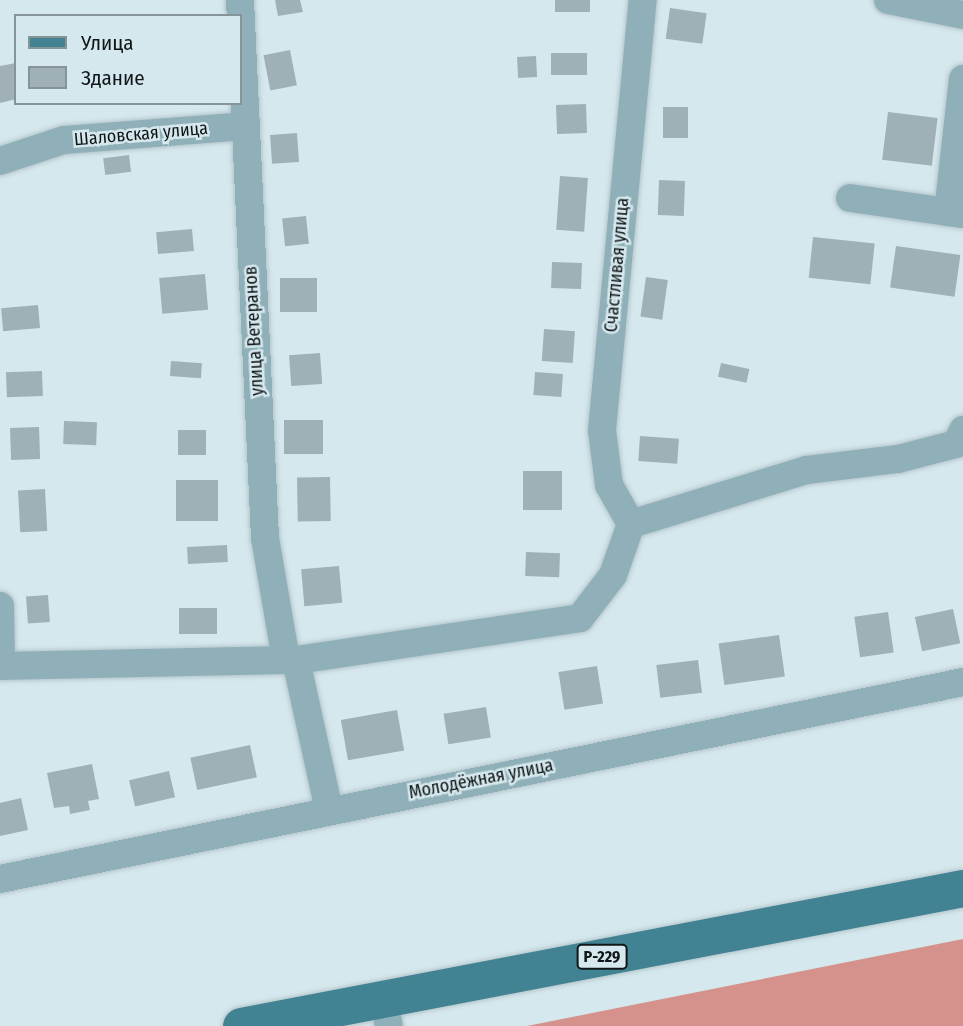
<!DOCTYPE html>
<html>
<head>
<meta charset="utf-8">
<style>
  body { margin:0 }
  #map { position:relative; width:963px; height:1026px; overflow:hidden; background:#d5e8ed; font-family:"Fira Sans Condensed",sans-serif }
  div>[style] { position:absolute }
  .forest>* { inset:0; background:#d5928d }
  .building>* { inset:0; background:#9fb1b6; transform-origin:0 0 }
  .roads { filter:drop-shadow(0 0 2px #b5c6cb) drop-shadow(0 0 2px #b5c6cb) }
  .minor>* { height:28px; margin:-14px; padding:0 14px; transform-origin:14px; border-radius:14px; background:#90b0b9 }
  .major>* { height:37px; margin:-18.5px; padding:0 18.5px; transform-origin:18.5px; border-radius:18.5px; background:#428393 }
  span { translate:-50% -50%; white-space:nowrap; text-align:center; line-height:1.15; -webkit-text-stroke:5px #d5e8ed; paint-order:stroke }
  .shield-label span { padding:2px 5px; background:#d5e8ed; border:2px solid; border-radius:5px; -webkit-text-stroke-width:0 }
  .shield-label { font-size:16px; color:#101618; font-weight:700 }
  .street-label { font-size:18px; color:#101618 }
  .legend { position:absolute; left:14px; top:14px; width:228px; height:91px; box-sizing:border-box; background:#d5e8ed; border:2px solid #869498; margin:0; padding:9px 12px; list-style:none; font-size:21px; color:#101618 }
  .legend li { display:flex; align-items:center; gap:14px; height:35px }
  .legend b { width:35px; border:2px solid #869498 }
</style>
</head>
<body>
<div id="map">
  <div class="forest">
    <div style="clip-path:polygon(963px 939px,963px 1026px,527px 1026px,532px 1025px)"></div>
  </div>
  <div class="building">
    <div style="clip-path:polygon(275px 0,300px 0,303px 12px,278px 16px)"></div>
    <div style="left:555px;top:0;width:35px;height:12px"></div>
    <div style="left:670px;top:8px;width:37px;height:31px;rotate:8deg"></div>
    <div style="left:290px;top:50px;width:36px;height:27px;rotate:79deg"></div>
    <div style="left:587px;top:53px;width:22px;height:36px;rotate:90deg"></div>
    <div style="left:536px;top:56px;width:21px;height:19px;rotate:87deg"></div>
    <div style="clip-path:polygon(16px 63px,16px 99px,0 103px,0 66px)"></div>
    <div style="left:586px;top:104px;width:29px;height:30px;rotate:88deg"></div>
    <div style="left:663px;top:107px;width:25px;height:31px"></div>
    <div style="left:888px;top:112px;width:50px;height:48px;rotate:7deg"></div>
    <div style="left:297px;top:133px;width:29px;height:27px;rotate:86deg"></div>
    <div style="left:129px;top:155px;width:17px;height:26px;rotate:83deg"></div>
    <div style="left:560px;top:176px;width:28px;height:54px;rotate:4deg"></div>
    <div style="left:659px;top:180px;width:26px;height:35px;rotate:2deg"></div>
    <div style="left:306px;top:216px;width:28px;height:24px;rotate:84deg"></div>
    <div style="left:192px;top:229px;width:22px;height:36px;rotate:85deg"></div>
    <div style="left:813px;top:237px;width:62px;height:41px;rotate:6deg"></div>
    <div style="left:896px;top:246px;width:65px;height:42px;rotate:8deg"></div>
    <div style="left:552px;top:262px;width:30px;height:26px;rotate:2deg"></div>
    <div style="left:205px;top:274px;width:36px;height:46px;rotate:85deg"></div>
    <div style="left:646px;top:277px;width:22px;height:40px;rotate:8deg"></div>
    <div style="left:280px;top:278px;width:37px;height:34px"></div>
    <div style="left:38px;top:305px;width:23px;height:37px;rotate:85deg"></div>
    <div style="left:544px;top:329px;width:31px;height:32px;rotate:4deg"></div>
    <div style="left:320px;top:353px;width:31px;height:31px;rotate:86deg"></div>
    <div style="left:171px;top:361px;width:31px;height:15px;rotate:4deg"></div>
    <div style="left:721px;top:363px;width:29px;height:14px;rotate:12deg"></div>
    <div style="left:42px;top:371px;width:25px;height:36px;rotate:88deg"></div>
    <div style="left:535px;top:372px;width:28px;height:23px;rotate:4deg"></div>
    <div style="left:284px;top:420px;width:39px;height:34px"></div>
    <div style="left:64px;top:421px;width:33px;height:23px;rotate:2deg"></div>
    <div style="left:39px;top:427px;width:32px;height:29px;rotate:88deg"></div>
    <div style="left:178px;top:430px;width:28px;height:25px"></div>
    <div style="left:640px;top:436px;width:39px;height:25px;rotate:4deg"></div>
    <div style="left:523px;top:471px;width:39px;height:39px"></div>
    <div style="left:330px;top:477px;width:44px;height:33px;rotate:89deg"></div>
    <div style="left:176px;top:480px;width:42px;height:41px"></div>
    <div style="left:45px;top:489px;width:42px;height:27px;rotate:87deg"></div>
    <div style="left:227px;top:545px;width:17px;height:40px;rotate:87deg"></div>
    <div style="left:526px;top:552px;width:34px;height:24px;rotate:2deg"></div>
    <div style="left:339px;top:566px;width:37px;height:38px;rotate:85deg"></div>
    <div style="left:48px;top:595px;width:27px;height:22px;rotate:86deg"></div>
    <div style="left:217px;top:608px;width:26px;height:38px;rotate:90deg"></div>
    <div style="left:953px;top:609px;width:35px;height:39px;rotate:78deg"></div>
    <div style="left:888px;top:612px;width:41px;height:34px;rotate:82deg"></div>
    <div style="left:779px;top:635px;width:42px;height:61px;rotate:82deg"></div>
    <div style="left:698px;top:660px;width:33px;height:42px;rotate:83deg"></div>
    <div style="left:597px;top:666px;width:38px;height:39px;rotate:81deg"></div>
    <div style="left:486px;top:707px;width:31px;height:43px;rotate:81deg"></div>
    <div style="left:397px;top:710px;width:41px;height:57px;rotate:80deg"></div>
    <div style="left:250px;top:745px;width:33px;height:61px;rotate:78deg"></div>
    <div style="clip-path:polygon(92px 764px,99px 799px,88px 801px,90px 810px,70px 814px,69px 806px,54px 808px,47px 773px)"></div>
    <div style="left:169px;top:771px;width:27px;height:41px;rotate:77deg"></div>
    <div style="clip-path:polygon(21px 798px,28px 830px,0 836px,0 803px)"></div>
  </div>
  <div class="roads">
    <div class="minor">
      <div style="left:240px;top:0;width:539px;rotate:87.34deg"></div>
      <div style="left:265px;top:538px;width:124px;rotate:80.2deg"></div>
      <div style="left:888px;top:0;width:76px;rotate:11.3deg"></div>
      <div style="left:0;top:161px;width:67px;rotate:-18.2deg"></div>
      <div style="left:64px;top:140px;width:181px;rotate:-4.4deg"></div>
      <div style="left:850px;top:198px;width:114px;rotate:8.1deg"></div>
      <div style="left:948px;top:212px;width:134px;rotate:-83.6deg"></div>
      <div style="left:631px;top:524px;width:45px;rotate:-119.4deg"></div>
      <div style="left:609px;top:485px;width:55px;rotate:-97.3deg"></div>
      <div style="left:602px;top:430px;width:432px;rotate:-84.6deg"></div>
      <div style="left:631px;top:524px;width:184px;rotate:-17.1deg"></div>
      <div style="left:807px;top:470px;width:92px;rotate:-6.9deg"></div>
      <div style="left:898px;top:459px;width:60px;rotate:-14.5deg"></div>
      <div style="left:956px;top:444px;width:16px;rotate:-63deg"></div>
      <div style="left:0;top:606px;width:60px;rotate:89deg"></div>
      <div style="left:296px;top:660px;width:154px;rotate:77.6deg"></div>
      <div style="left:0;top:666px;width:296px;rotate:-1.2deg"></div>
      <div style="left:296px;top:660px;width:287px;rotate:-8.4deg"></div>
      <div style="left:580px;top:618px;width:54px;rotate:-52.5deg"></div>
      <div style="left:613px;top:575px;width:54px;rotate:-70.6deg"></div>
      <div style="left:0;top:879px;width:983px;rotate:-11.56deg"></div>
      <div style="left:384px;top:999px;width:27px;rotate:80deg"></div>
    </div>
    <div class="major">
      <div style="left:241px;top:1026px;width:735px;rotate:-10.82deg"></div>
    </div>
  </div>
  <div class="shield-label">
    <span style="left:602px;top:957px">Р-229</span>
  </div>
  <div class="street-label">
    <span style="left:141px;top:134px;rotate:-5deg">Шаловская улица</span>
    <span style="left:617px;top:265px;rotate:-85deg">Счастливая улица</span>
    <span style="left:254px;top:331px;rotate:-93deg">улица Ветеранов</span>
    <span style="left:481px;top:779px;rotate:-11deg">Молодёжная улица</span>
  </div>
  <ul class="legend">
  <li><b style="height:9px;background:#428393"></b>Улица</li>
  <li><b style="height:19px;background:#9fb1b6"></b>Здание</li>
  </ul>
</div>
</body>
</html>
